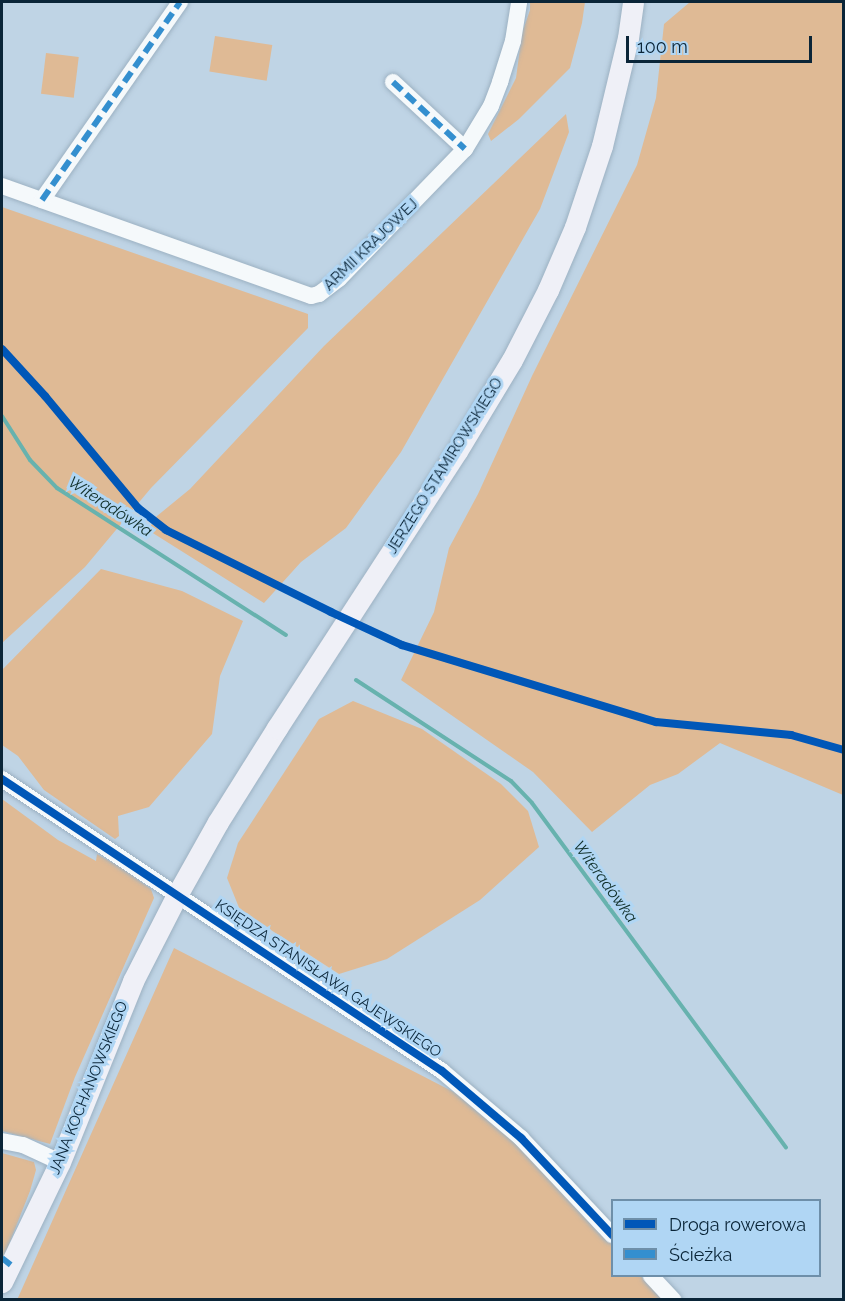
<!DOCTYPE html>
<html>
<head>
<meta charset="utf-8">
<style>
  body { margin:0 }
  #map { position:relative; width:845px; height:1301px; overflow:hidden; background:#bfd4e5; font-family:Raleway,sans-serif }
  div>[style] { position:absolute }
  .green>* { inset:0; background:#dfba95; transform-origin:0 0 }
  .stream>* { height:4px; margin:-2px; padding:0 2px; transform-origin:2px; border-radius:2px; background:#67b2ae }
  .roads { filter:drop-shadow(0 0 2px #9cb1c2) drop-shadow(0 0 2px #9cb1c2) }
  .minor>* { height:16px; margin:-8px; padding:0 8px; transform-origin:8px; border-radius:8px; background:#f5f9fb }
  .major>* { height:21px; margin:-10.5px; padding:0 10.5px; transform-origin:10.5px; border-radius:10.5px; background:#eff0f7 }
  .quiet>* { height:6px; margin-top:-3px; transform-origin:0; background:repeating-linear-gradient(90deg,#348fcf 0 12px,transparent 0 18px) }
  .cycleway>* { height:8px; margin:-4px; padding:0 4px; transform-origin:4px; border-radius:4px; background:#0057b8 }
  span { translate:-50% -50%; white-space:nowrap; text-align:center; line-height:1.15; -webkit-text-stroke:6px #b0d6f4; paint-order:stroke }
  .street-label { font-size:15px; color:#0a2538 }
  .water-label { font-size:16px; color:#102f2a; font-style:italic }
  .frame { position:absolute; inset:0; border:3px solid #0a2538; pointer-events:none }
  .legend { position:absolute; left:611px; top:1199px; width:210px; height:78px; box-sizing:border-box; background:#b0d6f4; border:2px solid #6e8fa9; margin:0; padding:8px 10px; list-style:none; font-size:18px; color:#0a2538 }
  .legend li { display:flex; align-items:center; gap:12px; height:30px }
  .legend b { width:30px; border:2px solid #6e8fa9 }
  .scale { position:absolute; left:626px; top:36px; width:186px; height:27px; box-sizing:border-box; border:3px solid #0a2538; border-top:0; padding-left:8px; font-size:18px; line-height:21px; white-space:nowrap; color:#0a2538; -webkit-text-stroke:4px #b0d6f4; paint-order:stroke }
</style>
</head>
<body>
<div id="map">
  <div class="green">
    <div style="clip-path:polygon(530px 2px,585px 2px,582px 23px,570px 68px,519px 119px,491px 141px,488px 134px,516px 78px,522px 33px,530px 10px)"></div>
    <div style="clip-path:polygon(690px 2px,843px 2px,843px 795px,720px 743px,678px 774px,650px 785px,592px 832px,533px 772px,401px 680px,434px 612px,449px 548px,478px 494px,532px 376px,637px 165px,656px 98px,664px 24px)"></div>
    <div style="left:215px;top:36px;width:58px;height:36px;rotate:9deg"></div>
    <div style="left:46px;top:53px;width:33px;height:41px;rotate:7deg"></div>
    <div style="clip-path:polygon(566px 114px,569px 132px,540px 209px,401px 452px,346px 528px,301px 562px,264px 603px,148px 530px,157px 516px,190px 489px,324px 346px)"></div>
    <div style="clip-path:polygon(2px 207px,308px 314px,308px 328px,151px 488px,85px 567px,2px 643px)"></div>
    <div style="clip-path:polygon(101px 569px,182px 591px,243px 621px,220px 676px,212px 734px,149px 807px,118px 816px,119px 836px,115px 839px,44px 790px,18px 756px,2px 745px,2px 670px)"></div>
    <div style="clip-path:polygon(353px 701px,422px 729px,501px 784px,528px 811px,539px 847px,480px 900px,387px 959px,339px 974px,240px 910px,227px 878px,238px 843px,319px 719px)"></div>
    <div style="clip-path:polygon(2px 799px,58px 840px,96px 861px,97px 854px,120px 867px,151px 889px,154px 898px,75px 1077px,50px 1144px,2px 1131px)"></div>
    <div style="clip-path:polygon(174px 948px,477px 1104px,538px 1163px,612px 1244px,612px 1276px,641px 1276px,663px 1299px,17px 1300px)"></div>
    <div style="clip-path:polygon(2px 1153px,34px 1162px,36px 1170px,30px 1191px,2px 1262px)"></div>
  </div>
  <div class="stream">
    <div style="left:2px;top:416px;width:52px;rotate:57.5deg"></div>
    <div style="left:30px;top:460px;width:39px;rotate:46deg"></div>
    <div style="left:57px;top:488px;width:272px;rotate:32.7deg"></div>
    <div style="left:356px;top:680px;width:185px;rotate:33.1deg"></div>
    <div style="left:511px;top:781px;width:30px;rotate:46deg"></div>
    <div style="left:532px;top:803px;width:428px;rotate:53.6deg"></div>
  </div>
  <div class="roads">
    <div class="minor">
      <div style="left:393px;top:82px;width:98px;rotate:42.9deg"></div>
      <div style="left:2px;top:186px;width:328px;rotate:19.6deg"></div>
      <div style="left:311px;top:296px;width:8px;rotate:-14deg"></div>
      <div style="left:319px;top:294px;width:25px;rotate:-37deg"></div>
      <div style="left:339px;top:279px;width:181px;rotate:-45.9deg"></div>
      <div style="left:465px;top:149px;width:50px;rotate:-58.8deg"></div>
      <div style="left:491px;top:106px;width:26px;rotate:-69deg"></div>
      <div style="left:500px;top:82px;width:43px;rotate:-72.4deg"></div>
      <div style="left:513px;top:41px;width:39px;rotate:-81deg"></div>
      <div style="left:42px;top:200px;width:241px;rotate:-55.1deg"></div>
      <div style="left:2px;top:779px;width:528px;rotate:33.57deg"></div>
      <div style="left:442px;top:1071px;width:104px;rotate:40.3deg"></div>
      <div style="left:521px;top:1138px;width:133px;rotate:46.8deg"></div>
      <div style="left:2px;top:1141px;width:21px;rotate:11deg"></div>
      <div style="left:23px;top:1145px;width:41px;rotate:24.7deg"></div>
      <div style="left:651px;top:1276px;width:33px;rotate:47deg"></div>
    </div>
    <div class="major">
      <div style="left:2px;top:1282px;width:133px;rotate:-64.2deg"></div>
      <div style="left:60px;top:1162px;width:195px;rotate:-68deg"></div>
      <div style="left:133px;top:981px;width:97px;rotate:-62.9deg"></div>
      <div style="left:177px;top:895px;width:84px;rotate:-60.7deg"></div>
      <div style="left:218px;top:822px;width:111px;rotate:-57.9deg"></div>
      <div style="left:277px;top:728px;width:330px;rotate:-57deg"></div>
      <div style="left:457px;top:451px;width:106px;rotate:-58.9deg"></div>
      <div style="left:512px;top:360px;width:79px;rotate:-62.8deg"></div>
      <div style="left:548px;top:290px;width:69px;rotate:-66.8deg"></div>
      <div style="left:575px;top:227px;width:85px;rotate:-71.6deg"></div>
      <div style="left:602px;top:146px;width:111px;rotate:-76.5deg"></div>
      <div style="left:628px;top:38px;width:36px;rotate:-82deg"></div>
    </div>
  </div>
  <div class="quiet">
    <div style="left:393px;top:82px;width:98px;rotate:42.9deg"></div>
    <div style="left:42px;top:200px;width:241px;rotate:-55.1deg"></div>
    <div style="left:2px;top:1258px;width:11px;rotate:38deg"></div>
  </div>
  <div class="cycleway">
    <div style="left:2px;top:349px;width:64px;rotate:47.5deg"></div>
    <div style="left:45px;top:396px;width:146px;rotate:50.3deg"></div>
    <div style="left:138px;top:508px;width:36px;rotate:38deg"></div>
    <div style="left:166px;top:530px;width:184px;rotate:26.4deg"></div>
    <div style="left:331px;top:612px;width:78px;rotate:24.9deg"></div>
    <div style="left:402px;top:645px;width:265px;rotate:16.9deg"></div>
    <div style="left:656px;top:722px;width:136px;rotate:5.5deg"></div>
    <div style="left:791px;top:735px;width:55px;rotate:15.8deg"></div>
    <div style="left:2px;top:779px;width:528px;rotate:33.57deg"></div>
    <div style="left:442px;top:1071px;width:104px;rotate:40.3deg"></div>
    <div style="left:521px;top:1138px;width:133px;rotate:46.8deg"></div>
  </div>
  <div class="street-label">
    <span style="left:371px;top:245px;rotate:-44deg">ARMII KRAJOWEJ</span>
    <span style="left:445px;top:466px;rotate:-58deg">JERZEGO STAMIROWSKIEGO</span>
    <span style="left:328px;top:979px;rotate:34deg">KSIĘDZA STANISŁAWA GAJEWSKIEGO</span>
    <span style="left:89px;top:1088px;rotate:-68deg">JANA KOCHANOWSKIEGO</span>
  </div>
  <div class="water-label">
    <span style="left:110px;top:507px;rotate:33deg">Witeradówka</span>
    <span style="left:605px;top:882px;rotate:54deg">Witeradówka</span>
  </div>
  <div class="frame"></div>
  <ul class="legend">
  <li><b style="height:8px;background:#0057b8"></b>Droga rowerowa</li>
  <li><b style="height:8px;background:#348fcf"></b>Ścieżka</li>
  </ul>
  <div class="scale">100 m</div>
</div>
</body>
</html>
